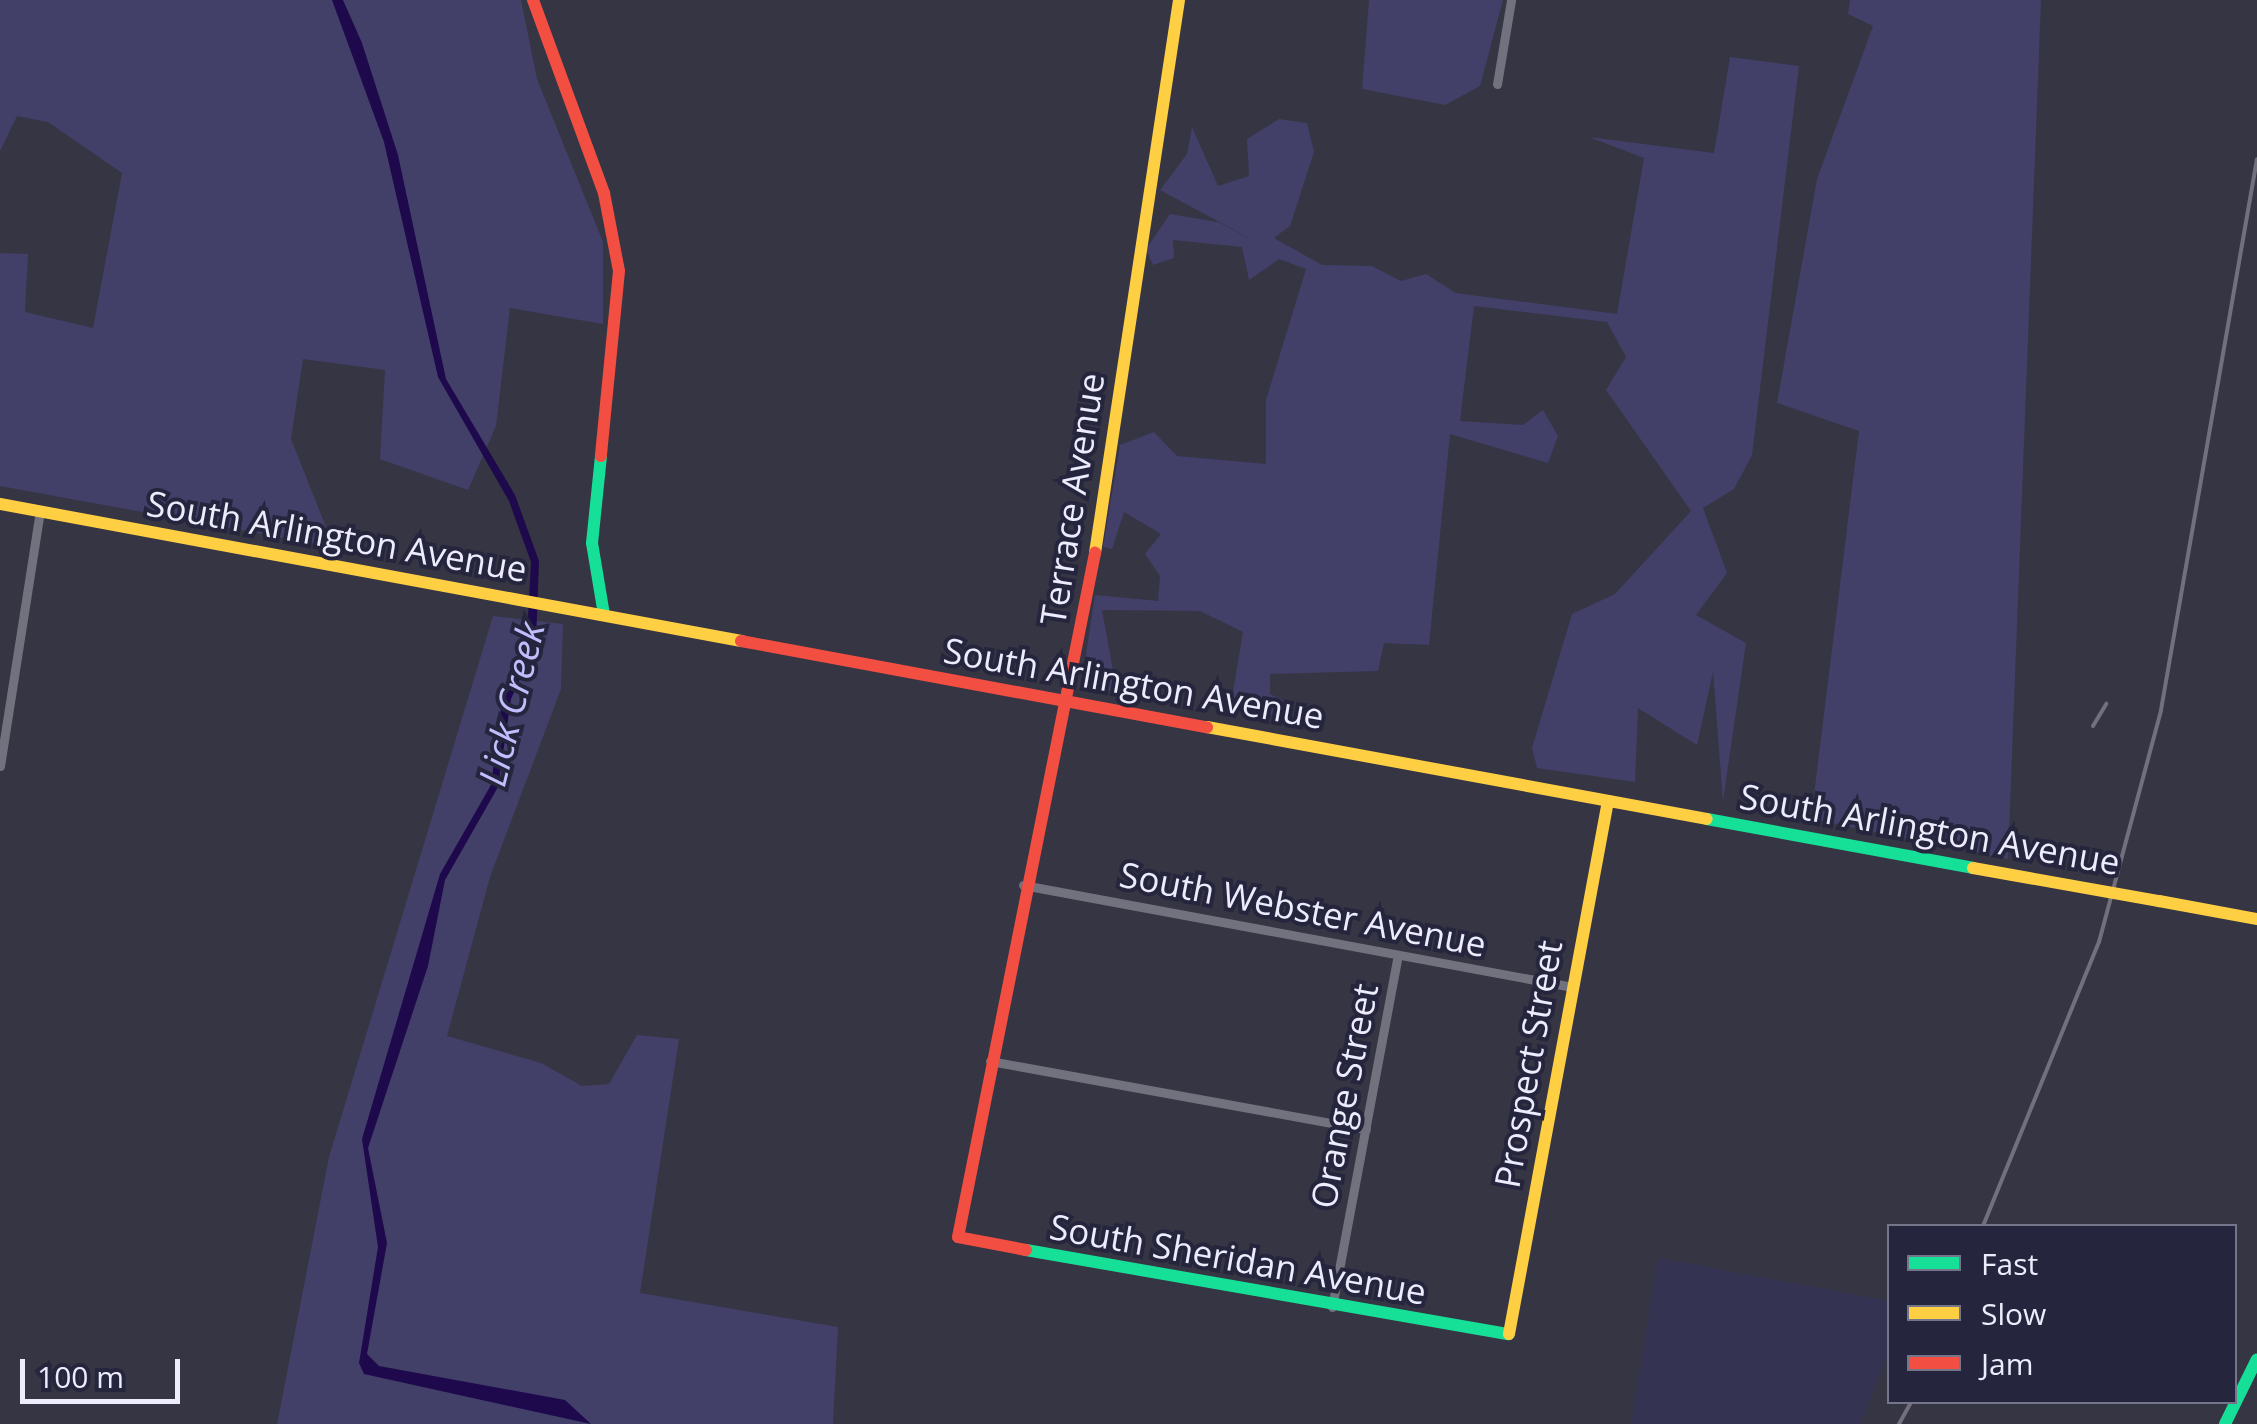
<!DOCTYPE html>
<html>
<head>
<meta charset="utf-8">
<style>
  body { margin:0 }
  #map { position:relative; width:2257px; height:1424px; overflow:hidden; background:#363543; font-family:"Open Sans",sans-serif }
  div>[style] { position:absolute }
  .built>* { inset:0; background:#353352 }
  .green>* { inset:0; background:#423f69 }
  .water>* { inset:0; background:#1d094b }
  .street>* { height:9px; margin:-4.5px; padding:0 4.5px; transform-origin:4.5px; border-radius:4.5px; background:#72717e }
  .fast>* { height:12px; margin:-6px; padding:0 6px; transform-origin:6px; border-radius:6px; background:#16e098 }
  .slow>* { height:12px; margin:-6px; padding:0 6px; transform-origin:6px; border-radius:6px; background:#ffcf43 }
  .jam>* { height:12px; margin:-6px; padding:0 6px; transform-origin:6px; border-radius:6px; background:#f24e42 }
  .rail>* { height:4px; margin:-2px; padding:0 2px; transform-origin:2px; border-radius:2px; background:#72707d }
  .slow-bridge>* { height:12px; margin:-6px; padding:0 6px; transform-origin:6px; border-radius:6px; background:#ffcf43 }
  span { translate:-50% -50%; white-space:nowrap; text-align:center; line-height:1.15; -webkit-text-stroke:8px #26253e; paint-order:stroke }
  .street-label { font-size:35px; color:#ececfd }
  .water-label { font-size:38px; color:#c0befc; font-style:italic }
  .legend { position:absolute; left:1887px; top:1224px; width:350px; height:180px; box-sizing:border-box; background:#26253e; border:2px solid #75758a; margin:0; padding:12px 18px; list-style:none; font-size:30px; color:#ececfd }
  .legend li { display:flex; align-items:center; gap:20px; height:50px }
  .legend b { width:50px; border:2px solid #75758a }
  .scale { position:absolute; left:20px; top:1359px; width:160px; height:45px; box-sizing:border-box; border:5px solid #ececfd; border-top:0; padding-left:12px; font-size:30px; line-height:35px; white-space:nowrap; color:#ececfd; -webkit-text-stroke:8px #26253e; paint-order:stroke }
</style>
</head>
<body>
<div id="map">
  <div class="built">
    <div style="clip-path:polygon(1658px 1258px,1889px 1301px,1889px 1351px,1860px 1424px,1631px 1424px)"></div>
  </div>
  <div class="green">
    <div style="clip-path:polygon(0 0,521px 0,537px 79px,603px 242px,603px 324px,510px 308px,496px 426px,468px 490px,380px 459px,385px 370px,303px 359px,291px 439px,334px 547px,0 486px,0 253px,28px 254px,25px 312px,93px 328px,122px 173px,48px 122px,17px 116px,0 151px)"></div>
    <div style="clip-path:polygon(1369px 0,1503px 0,1480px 86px,1445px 105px,1362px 89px)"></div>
    <div style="clip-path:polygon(1850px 0,2041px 0,2008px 859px,1811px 819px,1859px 431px,1777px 403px,1817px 179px,1873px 26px,1848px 14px)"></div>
    <div style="clip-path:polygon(1730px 57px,1799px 66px,1752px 455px,1734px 489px,1703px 508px,1727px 573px,1696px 615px,1746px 643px,1723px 801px,1713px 672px,1697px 745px,1638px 708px,1635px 782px,1537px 768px,1532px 748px,1572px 614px,1615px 594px,1691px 511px,1606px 390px,1626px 357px,1607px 322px,1474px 306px,1460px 421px,1523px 425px,1543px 410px,1558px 436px,1548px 463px,1450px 434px,1429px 645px,1384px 643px,1378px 671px,1270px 674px,1270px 694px,1293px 705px,1289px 719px,1231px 704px,1243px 632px,1200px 611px,1102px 610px,1117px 692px,1081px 687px,1095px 595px,1158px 601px,1160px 576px,1145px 554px,1161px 534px,1124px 512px,1112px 549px,1103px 547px,1120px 445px,1154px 432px,1177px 456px,1266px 464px,1266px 400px,1306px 269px,1279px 259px,1249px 280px,1242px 247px,1173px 240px,1174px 258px,1153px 265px,1146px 249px,1170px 214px,1218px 222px,1264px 246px,1160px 190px,1187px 154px,1192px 127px,1218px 186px,1249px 176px,1247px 139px,1279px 119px,1307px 123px,1314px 152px,1290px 226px,1274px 238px,1322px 265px,1372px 266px,1401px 281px,1426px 274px,1456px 293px,1617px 314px,1644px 158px,1589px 137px,1714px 153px)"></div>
    <div style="clip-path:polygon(493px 616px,563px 624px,561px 689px,490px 877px,447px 1036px,541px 1063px,582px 1086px,609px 1084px,637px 1035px,679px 1039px,640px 1293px,838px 1327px,833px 1424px,277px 1424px,329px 1157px)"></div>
  </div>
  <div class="water">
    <div style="clip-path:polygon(332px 0,343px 0,362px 43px,398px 155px,446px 379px,515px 495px,539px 561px,536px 642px,511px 699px,498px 787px,445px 880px,428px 966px,368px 1148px,387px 1243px,367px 1354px,379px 1366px,565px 1400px,591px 1424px,364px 1374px,359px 1363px,378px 1247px,362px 1139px,440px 874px,491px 785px,503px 693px,527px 636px,531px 562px,509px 501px,438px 377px,384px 142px)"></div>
  </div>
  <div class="street">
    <div style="left:1497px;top:84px;width:85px;rotate:-80.5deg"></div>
    <div style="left:0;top:766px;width:258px;rotate:-81.1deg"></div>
    <div style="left:1023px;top:885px;width:559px;rotate:10.51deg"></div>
    <div style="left:990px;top:1061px;width:382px;rotate:10.3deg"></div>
    <div style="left:1332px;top:1307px;width:358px;rotate:-79.4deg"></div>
  </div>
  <div class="fast">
    <div style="left:601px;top:456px;width:87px;rotate:95.9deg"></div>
    <div style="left:592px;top:543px;width:73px;rotate:80.5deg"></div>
    <div style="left:1707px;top:819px;width:270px;rotate:10.4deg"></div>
    <div style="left:1026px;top:1250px;width:490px;rotate:9.9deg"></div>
    <div style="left:2225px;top:1424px;width:72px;rotate:-63.8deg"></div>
  </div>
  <div class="slow">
    <div style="left:0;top:504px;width:754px;rotate:10.47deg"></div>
    <div style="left:1095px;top:553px;width:559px;rotate:-81.36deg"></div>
    <div style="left:1207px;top:727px;width:508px;rotate:10.43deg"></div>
    <div style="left:2159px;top:901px;width:100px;rotate:10.4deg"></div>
    <div style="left:1509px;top:1334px;width:542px;rotate:-79.48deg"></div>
  </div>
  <div class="jam">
    <div style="left:533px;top:0;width:206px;rotate:69.8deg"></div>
    <div style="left:604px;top:193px;width:79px;rotate:79.1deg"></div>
    <div style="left:619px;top:271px;width:186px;rotate:95.6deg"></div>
    <div style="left:741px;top:641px;width:474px;rotate:10.5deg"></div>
    <div style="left:1026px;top:1250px;width:69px;rotate:-169.2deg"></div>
    <div style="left:958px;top:1237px;width:698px;rotate:-78.67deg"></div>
  </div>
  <div class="rail">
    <div style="left:2093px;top:726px;width:26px;rotate:-59deg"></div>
    <div style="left:1983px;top:1226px;width:307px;rotate:-67.8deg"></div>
    <div style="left:2099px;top:942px;width:240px;rotate:-75deg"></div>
    <div style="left:2161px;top:710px;width:559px;rotate:-80.12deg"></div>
    <div style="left:1899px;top:1424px;width:25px;rotate:-61deg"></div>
  </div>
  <div class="slow-bridge">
    <div style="left:1973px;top:868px;width:189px;rotate:10.1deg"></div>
  </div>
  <div class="street-label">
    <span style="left:1072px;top:499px;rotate:-81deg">Terrace Avenue</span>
    <span style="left:337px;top:536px;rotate:10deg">South Arlington Avenue</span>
    <span style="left:1134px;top:683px;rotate:10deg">South Arlington Avenue</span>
    <span style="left:1930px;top:829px;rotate:10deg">South Arlington Avenue</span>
    <span style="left:1303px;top:909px;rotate:11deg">South Webster Avenue</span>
    <span style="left:1528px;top:1064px;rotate:-80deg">Prospect Street</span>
    <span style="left:1344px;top:1096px;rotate:-79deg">Orange Street</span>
    <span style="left:1238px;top:1259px;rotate:10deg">South Sheridan Avenue</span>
  </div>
  <div class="water-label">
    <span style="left:511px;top:704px;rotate:-76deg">Lick Creek</span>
  </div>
  <ul class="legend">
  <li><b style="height:12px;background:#16e098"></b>Fast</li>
  <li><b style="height:12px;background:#ffcf43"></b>Slow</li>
  <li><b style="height:12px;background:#f24e42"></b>Jam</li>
  </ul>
  <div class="scale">100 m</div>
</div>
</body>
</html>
